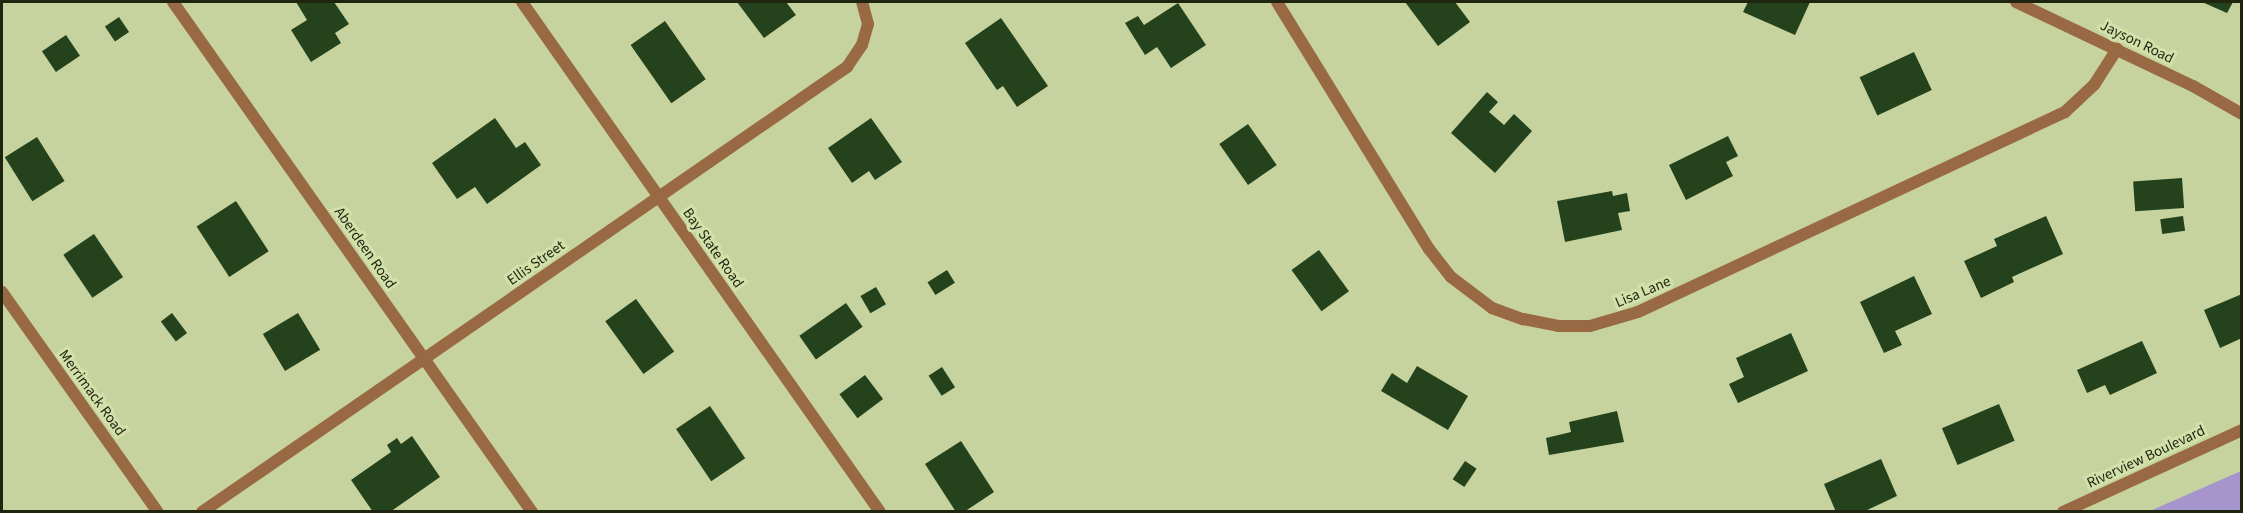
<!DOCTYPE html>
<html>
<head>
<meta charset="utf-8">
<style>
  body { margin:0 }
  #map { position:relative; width:2243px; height:513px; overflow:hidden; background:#c6d39e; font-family:"Source Sans 3",sans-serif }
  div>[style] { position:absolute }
  .green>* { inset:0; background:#a694cc }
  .building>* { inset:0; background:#24421c; transform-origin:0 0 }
  .street>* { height:12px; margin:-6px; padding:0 6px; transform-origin:6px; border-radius:6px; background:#986943 }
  span { translate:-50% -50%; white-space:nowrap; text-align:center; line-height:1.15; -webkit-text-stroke:6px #d2e0aa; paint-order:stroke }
  .street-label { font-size:15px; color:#1f240f }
  .frame { position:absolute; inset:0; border:3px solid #1f240f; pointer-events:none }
</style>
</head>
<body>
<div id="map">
  <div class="green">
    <div style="clip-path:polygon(2241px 471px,2241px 511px,2150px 511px)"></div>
  </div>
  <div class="building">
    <div style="clip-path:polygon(296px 2px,334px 2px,349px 24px,335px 33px,341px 43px,311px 62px,291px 30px,307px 20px)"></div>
    <div style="clip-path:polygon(737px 2px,786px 2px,796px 15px,764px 38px)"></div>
    <div style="clip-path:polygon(1405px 2px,1455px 2px,1470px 22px,1438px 46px)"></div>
    <div style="clip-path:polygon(1748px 2px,1810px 2px,1795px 35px,1743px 12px)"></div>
    <div style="clip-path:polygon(2202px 2px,2233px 2px,2227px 13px)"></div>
    <div style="clip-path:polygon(1178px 3px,1206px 45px,1171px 68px,1157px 47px,1145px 55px,1125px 23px,1138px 16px,1144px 25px)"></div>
    <div style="left:119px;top:17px;width:18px;height:17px;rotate:56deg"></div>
    <div style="clip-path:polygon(1001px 18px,1048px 86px,1017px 107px,1003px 86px,997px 90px,965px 43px)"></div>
    <div style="left:665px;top:21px;width:71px;height:42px;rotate:55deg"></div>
    <div style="left:66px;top:35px;width:25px;height:29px;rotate:56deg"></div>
    <div style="left:1914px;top:52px;width:42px;height:60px;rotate:65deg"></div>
    <div style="clip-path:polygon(1487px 92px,1498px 102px,1489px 112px,1504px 125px,1514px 114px,1532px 131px,1495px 173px,1451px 133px)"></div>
    <div style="clip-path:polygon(495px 118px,516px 148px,525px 142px,541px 165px,487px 204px,475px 187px,457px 199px,432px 163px)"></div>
    <div style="clip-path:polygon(871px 118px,902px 162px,875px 180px,869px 171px,852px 183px,828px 148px)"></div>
    <div style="left:1248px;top:124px;width:50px;height:35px;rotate:55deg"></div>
    <div style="clip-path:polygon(1728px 136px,1738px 156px,1726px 162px,1733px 176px,1686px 200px,1669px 165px)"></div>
    <div style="left:37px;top:137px;width:52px;height:38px;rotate:58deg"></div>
    <div style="left:2182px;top:178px;width:30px;height:49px;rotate:86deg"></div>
    <div style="clip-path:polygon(1612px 191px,1613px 196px,1627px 193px,1630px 211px,1618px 213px,1622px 230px,1565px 242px,1557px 201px)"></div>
    <div style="left:236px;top:201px;width:60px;height:47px;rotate:57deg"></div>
    <div style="clip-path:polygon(2046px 216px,2063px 254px,2012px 277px,2014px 282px,1981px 298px,1964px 261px,1997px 246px,1994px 239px)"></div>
    <div style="left:2183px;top:216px;width:15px;height:23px;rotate:82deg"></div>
    <div style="left:94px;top:234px;width:52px;height:37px;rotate:56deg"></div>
    <div style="left:1319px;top:250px;width:51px;height:34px;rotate:54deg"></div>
    <div style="left:947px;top:270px;width:15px;height:23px;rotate:58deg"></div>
    <div style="clip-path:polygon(1914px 276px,1932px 314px,1895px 331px,1902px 345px,1884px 353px,1860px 302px)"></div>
    <div style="left:876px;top:287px;width:20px;height:18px;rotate:60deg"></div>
    <div style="clip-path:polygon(2242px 294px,2242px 338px,2220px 348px,2204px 310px)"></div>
    <div style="left:636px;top:299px;width:65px;height:38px;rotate:54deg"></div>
    <div style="left:846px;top:303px;width:29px;height:57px;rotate:55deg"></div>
    <div style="left:172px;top:313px;width:25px;height:14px;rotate:53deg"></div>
    <div style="left:298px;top:313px;width:43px;height:41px;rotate:59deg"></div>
    <div style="clip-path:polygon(1791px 333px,1808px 371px,1738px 403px,1729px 384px,1744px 377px,1736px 358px)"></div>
    <div style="clip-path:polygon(2142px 341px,2157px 373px,2110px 395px,2105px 385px,2087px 393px,2077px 370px)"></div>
    <div style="clip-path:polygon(1417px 366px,1468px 396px,1448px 430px,1381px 391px,1392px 373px,1407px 383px)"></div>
    <div style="left:942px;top:367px;width:24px;height:16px;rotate:57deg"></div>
    <div style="left:865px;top:375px;width:30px;height:32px;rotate:53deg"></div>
    <div style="left:1999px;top:404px;width:40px;height:62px;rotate:67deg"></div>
    <div style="left:710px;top:406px;width:63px;height:41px;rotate:56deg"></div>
    <div style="clip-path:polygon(1617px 411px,1624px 442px,1549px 455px,1546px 438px,1571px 432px,1569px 422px)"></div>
    <div style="clip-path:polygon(412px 436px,440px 477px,390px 512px,373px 512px,351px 480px,391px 452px,387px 445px,397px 438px,401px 444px)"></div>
    <div style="clip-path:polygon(961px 441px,994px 492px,964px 512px,956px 512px,925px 464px)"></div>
    <div style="clip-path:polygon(1881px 459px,1897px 496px,1863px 512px,1836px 512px,1824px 484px)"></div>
    <div style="left:1465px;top:461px;width:14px;height:22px;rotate:34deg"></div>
  </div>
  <div class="street">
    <div style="left:173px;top:2px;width:624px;rotate:54.86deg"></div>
    <div style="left:522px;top:2px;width:623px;rotate:54.93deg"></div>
    <div style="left:1277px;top:2px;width:290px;rotate:58.4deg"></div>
    <div style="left:1429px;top:249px;width:36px;rotate:52deg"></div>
    <div style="left:1451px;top:277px;width:51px;rotate:37.1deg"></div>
    <div style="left:1492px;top:308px;width:33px;rotate:20deg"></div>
    <div style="left:1523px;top:319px;width:36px;rotate:11deg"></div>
    <div style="left:1558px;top:326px;width:32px"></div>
    <div style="left:1590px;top:326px;width:50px;rotate:-16.3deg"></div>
    <div style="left:1638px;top:312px;width:472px;rotate:-25.1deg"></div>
    <div style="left:2065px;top:112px;width:40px;rotate:-43deg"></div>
    <div style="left:2094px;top:85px;width:43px;rotate:-57.4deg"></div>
    <div style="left:2016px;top:2px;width:196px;rotate:25.4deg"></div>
    <div style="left:2193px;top:86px;width:56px;rotate:29.7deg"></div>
    <div style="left:2px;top:292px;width:270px;rotate:54.7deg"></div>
    <div style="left:202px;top:512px;width:784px;rotate:-34.6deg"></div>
    <div style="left:847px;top:67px;width:27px;rotate:-56deg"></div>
    <div style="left:862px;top:45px;width:22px;rotate:-74deg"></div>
    <div style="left:868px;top:24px;width:23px;rotate:-105deg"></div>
    <div style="left:2063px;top:512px;width:197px;rotate:-24.6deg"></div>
  </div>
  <div class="street-label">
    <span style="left:2137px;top:42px;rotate:26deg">Jayson Road</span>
    <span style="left:365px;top:248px;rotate:55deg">Aberdeen Road</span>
    <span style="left:713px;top:248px;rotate:55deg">Bay State Road</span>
    <span style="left:536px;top:263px;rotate:-35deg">Ellis Street</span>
    <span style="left:1643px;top:292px;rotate:-23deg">Lisa Lane</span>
    <span style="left:92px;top:393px;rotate:54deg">Merrimack Road</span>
    <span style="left:2146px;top:457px;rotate:-25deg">Riverview Boulevard</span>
  </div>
  <div class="frame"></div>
</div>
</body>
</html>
